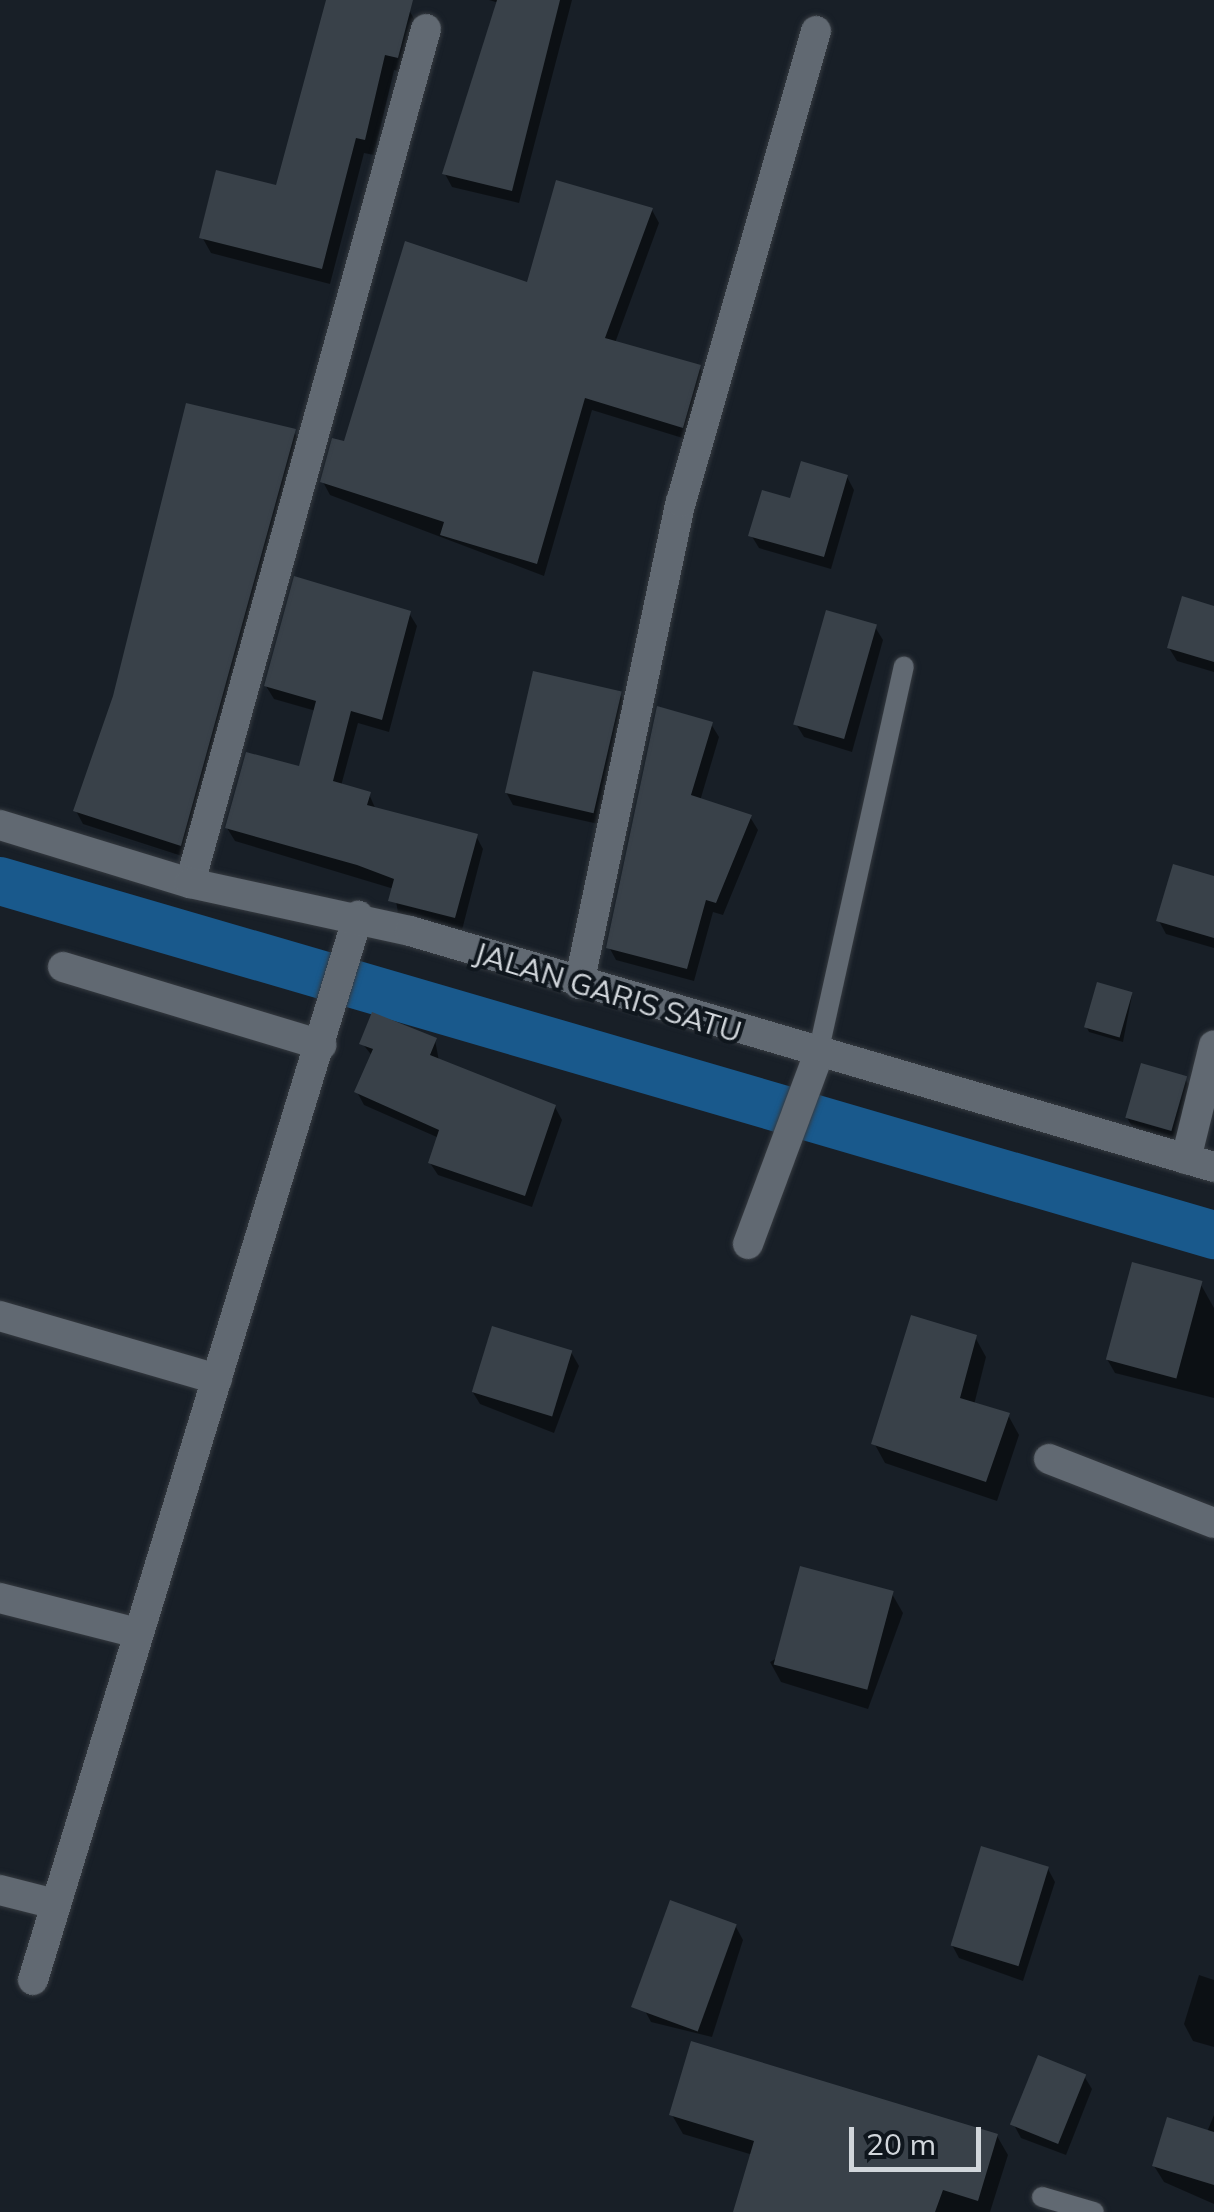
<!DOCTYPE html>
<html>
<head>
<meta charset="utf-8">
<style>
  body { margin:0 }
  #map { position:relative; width:1214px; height:2212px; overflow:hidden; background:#181f27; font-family:Mulish,sans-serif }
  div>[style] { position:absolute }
  .shadow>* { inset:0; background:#0007 }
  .canal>* { height:48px; margin:-24px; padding:0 24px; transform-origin:24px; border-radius:24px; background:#19598c }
  .building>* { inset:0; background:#394149; transform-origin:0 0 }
  .roads { filter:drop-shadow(0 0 2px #353a40) drop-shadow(0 0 2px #353a40) }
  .lane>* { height:20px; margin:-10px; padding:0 10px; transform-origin:10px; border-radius:10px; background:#616972 }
  .street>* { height:30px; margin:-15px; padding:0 15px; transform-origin:15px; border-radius:15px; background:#616972 }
  .secondary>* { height:30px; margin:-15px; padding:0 15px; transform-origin:15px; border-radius:15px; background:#616972 }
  span { translate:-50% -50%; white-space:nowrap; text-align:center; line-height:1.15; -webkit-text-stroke:8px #0f161d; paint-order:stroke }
  .street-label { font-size:30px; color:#d1d6db }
  .scale { position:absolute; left:849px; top:2127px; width:132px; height:45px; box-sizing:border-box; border:5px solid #d1d6db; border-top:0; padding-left:12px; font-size:30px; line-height:35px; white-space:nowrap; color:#d1d6db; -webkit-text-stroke:8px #0f161d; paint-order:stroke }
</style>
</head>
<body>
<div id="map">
  <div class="shadow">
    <div style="clip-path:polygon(328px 0,409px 10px,418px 26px,406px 73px,394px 70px,374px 155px,364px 153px,330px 284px,211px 253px,202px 237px,278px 188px)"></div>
    <div style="clip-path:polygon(489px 0,572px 0,519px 203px,452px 187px,445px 174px,499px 3px)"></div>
    <div style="clip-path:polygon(652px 210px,659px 223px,615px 343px,699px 367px,707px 380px,689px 440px,592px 410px,544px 576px,330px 495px,323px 482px,346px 444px,528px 285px)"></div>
    <div style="clip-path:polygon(294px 432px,302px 445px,188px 858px,83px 824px,76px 811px,116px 696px)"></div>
    <div style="clip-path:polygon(847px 477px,854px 490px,831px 569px,759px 548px,751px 535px,792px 502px)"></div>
    <div style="clip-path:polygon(1214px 609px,1214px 672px,1177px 661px,1169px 648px)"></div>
    <div style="clip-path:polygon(409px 613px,417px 626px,389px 732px,358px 723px,341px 786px,369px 794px,376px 810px,476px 836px,483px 849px,462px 930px,398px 913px,394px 889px,235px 841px,227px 828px,301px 769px,316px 711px,274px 699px,266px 686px)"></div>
    <div style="clip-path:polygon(875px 627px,883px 640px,852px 752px,804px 737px,796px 724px)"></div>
    <div style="clip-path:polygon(620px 694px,628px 707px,603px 825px,513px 805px,506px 792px)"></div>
    <div style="clip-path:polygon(711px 724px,719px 737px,700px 801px,750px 817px,758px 830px,723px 915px,713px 912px,694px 981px,616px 960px,609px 947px)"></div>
    <div style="clip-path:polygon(1214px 879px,1214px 948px,1166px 934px,1159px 921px)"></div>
    <div style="clip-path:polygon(1132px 995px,1123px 1042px,1089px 1032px,1086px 1026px)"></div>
    <div style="clip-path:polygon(435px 1040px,439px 1061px,555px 1107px,562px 1120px,532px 1207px,438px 1175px,430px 1163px,439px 1138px,364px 1105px,357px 1092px,373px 1057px,362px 1043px)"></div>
    <div style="clip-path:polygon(1185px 1079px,1193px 1092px,1180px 1144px,1135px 1131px,1127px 1118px)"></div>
    <div style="clip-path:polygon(1200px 1283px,1214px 1308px,1214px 1398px,1115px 1373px,1107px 1359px)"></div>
    <div style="clip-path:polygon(975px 1337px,986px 1357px,974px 1405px,1008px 1415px,1019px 1435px,997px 1501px,885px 1463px,874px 1443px)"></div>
    <div style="clip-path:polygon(571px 1352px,579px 1366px,554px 1433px,480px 1404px,472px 1391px)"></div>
    <div style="clip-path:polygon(892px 1594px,903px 1613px,868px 1709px,781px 1682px,770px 1662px)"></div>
    <div style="clip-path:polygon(1048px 1869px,1055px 1882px,1023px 1981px,959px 1958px,952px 1945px)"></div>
    <div style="clip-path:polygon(736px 1927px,743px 1940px,712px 2037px,651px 2022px,644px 2009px)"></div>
    <div style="clip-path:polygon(1199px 1975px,1214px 1980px,1214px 2047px,1193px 2041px,1184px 2024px)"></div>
    <div style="clip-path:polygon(1084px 2076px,1092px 2089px,1066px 2155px,1021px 2138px,1014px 2125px)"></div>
    <div style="clip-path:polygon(672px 2115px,997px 2136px,1008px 2155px,990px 2212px,735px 2212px,753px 2155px,683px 2134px)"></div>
    <div style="clip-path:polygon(1214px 2115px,1214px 2204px,1164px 2182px,1154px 2166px,1207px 2132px)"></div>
  </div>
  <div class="canal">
    <div style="left:0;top:881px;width:1265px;rotate:16.26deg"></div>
  </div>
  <div class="building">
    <div style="clip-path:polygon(326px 0,413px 0,398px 58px,385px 55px,365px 140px,356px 138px,322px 269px,199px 238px,216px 170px,276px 185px)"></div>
    <div style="clip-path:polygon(497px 0,560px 0,512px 191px,442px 174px)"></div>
    <div style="clip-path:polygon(556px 180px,653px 208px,605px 338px,701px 365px,683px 428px,585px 398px,537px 564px,440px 535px,444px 522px,320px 482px,332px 438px,344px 441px,405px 241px,527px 282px)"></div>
    <div style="clip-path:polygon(186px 403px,296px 429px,181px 846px,73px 811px,113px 696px)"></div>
    <div style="clip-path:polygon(801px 461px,848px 475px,824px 557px,748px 536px,762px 490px,790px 498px)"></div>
    <div style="clip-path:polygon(294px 576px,411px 611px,382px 720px,351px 711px,333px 781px,371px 792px,367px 805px,478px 834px,455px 918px,388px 901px,394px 879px,357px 865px,225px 828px,246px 752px,299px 766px,316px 701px,264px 686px)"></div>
    <div style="clip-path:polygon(1182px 596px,1214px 606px,1214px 662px,1167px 648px)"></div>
    <div style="left:826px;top:610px;width:53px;height:119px;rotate:16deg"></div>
    <div style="left:533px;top:671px;width:91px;height:125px;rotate:13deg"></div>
    <div style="clip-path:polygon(657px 706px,713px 722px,691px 795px,752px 815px,716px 903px,706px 900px,687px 969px,606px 948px)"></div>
    <div style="clip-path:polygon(1173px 864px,1214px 876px,1214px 938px,1156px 921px)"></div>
    <div style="left:1097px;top:982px;width:37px;height:47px;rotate:16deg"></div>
    <div style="clip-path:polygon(372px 1012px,437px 1038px,430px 1055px,556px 1105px,525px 1196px,428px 1163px,439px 1130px,354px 1092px,373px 1049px,359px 1044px)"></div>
    <div style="left:1141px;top:1063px;width:48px;height:57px;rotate:16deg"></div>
    <div style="left:1132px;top:1262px;width:73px;height:101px;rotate:15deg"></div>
    <div style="clip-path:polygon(911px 1315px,977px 1335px,960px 1398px,1010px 1413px,986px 1482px,871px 1444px)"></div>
    <div style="left:492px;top:1326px;width:84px;height:69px;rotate:17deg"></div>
    <div style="left:800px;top:1566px;width:97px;height:102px;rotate:15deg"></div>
    <div style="left:981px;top:1846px;width:71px;height:104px;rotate:17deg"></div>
    <div style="left:670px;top:1900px;width:71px;height:114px;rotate:20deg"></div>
    <div style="clip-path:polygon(691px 2041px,998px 2134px,978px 2201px,943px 2190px,935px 2212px,733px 2212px,754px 2141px,669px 2115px)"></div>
    <div style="left:1038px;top:2055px;width:52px;height:75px;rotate:22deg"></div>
    <div style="clip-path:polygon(1167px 2117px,1214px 2132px,1214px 2185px,1152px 2166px)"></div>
  </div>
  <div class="roads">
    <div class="lane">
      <div style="left:817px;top:1058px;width:401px;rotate:-77.5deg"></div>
      <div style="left:1042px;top:2197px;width:54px;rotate:16.1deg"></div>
    </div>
    <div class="street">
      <div style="left:190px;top:883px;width:886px;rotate:-74.55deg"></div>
      <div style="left:63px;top:967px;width:270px;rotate:16.8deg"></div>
      <div style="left:579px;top:984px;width:493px;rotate:-78.1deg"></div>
      <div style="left:681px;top:502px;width:490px;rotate:-74deg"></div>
      <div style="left:1186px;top:1159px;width:117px;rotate:-76.2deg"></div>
      <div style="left:748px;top:1244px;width:198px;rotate:-69.6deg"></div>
      <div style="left:0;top:1316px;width:226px;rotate:16.2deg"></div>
      <div style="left:1049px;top:1459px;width:177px;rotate:21.2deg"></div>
      <div style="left:0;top:1598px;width:141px;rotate:14.3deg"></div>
      <div style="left:0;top:1890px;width:57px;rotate:14.3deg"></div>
      <div style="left:33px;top:1980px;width:1113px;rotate:-73.01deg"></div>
    </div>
    <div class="secondary">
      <div style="left:0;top:825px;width:199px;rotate:17deg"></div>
      <div style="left:190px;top:883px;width:225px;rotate:12.3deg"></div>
      <div style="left:410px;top:931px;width:838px;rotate:16.36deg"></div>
    </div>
  </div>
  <div class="street-label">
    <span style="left:608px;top:992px;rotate:17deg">JALAN GARIS SATU</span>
  </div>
  <div class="scale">20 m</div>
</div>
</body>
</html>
